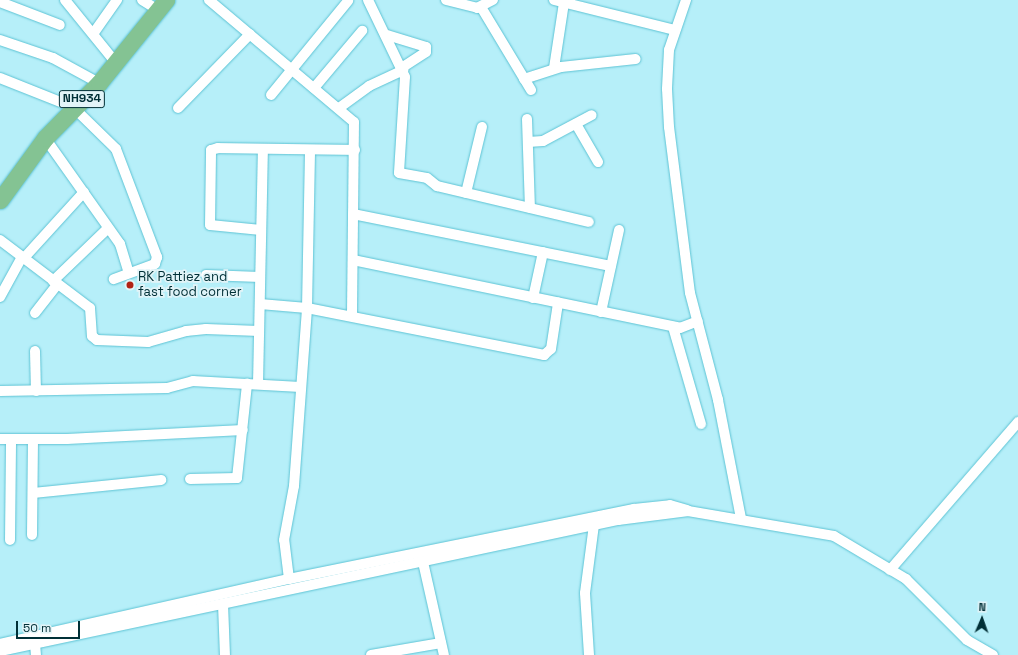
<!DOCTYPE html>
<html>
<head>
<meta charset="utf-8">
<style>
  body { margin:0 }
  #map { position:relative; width:1018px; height:655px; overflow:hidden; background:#b6eff9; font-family:"Space Grotesk",sans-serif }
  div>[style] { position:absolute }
  .roads { filter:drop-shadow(0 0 1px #5dc3d4) drop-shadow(0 0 1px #5dc3d4) }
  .minor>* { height:10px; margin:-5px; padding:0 5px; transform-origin:5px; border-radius:5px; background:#fff }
  .trunk>* { height:17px; margin:-8.5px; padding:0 8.5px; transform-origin:8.5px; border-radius:8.5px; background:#84c393 }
  .dots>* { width:11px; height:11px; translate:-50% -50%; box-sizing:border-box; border:2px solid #e2f4f8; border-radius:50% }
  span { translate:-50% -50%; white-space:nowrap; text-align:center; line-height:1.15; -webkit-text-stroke:3.5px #e2f4f8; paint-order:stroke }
  .shield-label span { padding:1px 3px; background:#e2f4f8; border:1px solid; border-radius:3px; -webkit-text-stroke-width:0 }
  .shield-label { font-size:12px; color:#003037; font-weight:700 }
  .poi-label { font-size:13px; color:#003037 }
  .left { translate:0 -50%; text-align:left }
  .north { position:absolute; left:962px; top:599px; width:40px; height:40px; -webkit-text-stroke:3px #e2f4f8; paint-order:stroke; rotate:2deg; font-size:11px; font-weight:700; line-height:16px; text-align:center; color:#003037 }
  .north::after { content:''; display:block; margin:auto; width:14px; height:18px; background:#003037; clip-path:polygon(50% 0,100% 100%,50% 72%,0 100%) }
  .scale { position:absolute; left:16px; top:621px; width:64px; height:18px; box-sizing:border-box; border:2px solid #003037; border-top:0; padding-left:5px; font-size:12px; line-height:14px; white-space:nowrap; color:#003037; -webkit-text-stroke:3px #e2f4f8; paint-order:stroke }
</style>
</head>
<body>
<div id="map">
  <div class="roads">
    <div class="minor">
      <div style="left:65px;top:0;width:81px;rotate:51deg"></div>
      <div style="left:142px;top:0;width:19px;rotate:32deg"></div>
      <div style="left:209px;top:0;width:189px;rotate:40.1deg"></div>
      <div style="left:354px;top:122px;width:194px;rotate:90.6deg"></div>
      <div style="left:368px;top:0;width:85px;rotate:64.3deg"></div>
      <div style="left:405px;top:77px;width:96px;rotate:93.6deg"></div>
      <div style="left:399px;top:173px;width:28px;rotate:10deg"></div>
      <div style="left:427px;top:178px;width:13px;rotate:39deg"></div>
      <div style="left:437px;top:186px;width:156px;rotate:13.3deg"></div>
      <div style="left:446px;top:0;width:32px;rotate:14deg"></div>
      <div style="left:477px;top:8px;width:18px;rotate:-27deg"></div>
      <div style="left:554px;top:0;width:125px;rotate:13.9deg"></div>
      <div style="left:686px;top:0;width:53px;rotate:108.8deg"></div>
      <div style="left:669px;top:50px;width:39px;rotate:93deg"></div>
      <div style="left:667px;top:89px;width:38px;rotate:87deg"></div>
      <div style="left:669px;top:127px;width:167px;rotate:82.8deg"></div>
      <div style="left:690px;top:293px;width:111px;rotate:75.3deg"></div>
      <div style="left:718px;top:400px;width:120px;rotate:79deg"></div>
      <div style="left:0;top:2px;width:64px;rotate:21deg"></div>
      <div style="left:481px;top:7px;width:97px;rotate:58.9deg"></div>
      <div style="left:93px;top:34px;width:42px;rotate:-54.8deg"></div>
      <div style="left:387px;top:35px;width:41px;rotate:17.1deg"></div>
      <div style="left:426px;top:47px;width:5px;rotate:90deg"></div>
      <div style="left:426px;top:52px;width:30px;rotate:147deg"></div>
      <div style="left:0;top:40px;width:56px;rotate:18.8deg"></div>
      <div style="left:53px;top:58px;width:52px;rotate:28.5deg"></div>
      <div style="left:554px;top:68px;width:66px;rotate:-81.3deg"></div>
      <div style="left:0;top:78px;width:79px;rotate:21.7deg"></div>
      <div style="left:73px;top:107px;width:60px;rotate:44.3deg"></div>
      <div style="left:116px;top:149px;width:116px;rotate:69.2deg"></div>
      <div style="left:157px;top:257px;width:7px;rotate:106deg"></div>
      <div style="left:155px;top:264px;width:44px;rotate:159.9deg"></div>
      <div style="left:524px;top:79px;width:39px;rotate:-18deg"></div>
      <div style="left:561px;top:67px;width:75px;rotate:-6.1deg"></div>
      <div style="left:314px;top:88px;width:75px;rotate:-49.9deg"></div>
      <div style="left:271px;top:95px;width:122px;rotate:-50.7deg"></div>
      <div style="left:178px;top:108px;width:103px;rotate:-45.8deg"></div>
      <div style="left:339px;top:108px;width:37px;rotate:-36deg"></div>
      <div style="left:369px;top:86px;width:38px;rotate:-25deg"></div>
      <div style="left:527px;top:119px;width:89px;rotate:88.1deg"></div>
      <div style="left:576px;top:124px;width:44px;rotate:59.9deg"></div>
      <div style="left:45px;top:138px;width:130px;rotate:54.7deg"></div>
      <div style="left:120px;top:244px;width:30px;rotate:73deg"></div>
      <div style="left:528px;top:142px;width:15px;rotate:-4deg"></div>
      <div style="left:543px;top:141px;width:55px;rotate:-28deg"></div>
      <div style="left:466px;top:193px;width:68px;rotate:-76.4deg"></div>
      <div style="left:353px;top:214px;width:263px;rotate:11.4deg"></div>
      <div style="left:261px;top:230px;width:51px;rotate:-174.4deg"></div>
      <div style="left:210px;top:225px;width:75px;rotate:-89.2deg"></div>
      <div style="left:211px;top:150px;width:7px;rotate:-16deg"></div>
      <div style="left:218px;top:148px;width:137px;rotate:0.8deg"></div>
      <div style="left:0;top:240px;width:113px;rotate:37.1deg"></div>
      <div style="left:90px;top:308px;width:28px;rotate:86deg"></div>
      <div style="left:92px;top:336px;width:6px;rotate:39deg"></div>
      <div style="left:97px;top:340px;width:51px;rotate:2.2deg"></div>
      <div style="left:148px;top:342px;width:40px;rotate:-16deg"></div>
      <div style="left:186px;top:331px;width:20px;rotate:-6deg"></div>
      <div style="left:206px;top:329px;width:53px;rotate:2.2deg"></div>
      <div style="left:24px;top:258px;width:89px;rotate:-47.7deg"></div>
      <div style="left:353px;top:260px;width:334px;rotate:11.7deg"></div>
      <div style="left:680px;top:328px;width:19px;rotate:-21deg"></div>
      <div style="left:206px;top:275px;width:54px;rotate:2.1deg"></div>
      <div style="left:53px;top:281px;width:76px;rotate:-43.9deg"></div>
      <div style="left:0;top:297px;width:46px;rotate:-61.2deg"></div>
      <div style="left:533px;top:298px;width:47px;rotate:-77.7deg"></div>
      <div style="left:260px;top:304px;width:47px;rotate:4.9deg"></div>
      <div style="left:307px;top:308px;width:242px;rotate:11.2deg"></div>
      <div style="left:544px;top:355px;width:9px;rotate:-41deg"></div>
      <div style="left:551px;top:349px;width:47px;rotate:-81.3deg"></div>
      <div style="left:601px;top:312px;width:84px;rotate:-77.6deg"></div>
      <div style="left:35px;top:313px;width:36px;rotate:-52deg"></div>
      <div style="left:673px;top:327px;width:101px;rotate:73.9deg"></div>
      <div style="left:35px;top:351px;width:40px;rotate:88.6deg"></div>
      <div style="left:258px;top:384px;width:235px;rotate:-88.8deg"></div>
      <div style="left:0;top:391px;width:167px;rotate:-1deg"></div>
      <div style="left:167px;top:388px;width:27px;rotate:-15deg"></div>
      <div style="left:193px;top:381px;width:107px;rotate:3.2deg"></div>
      <div style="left:0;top:439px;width:67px"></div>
      <div style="left:67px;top:439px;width:176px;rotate:-2.9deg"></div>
      <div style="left:190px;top:479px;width:47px;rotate:-1.2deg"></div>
      <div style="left:237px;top:478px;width:95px;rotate:-83.9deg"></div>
      <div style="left:33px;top:493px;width:129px;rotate:-5.8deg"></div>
      <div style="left:32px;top:535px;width:95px;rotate:-89.4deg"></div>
      <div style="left:10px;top:540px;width:100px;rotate:-89.4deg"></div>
      <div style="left:423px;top:562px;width:95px;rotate:77.3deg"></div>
      <div style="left:890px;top:570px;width:196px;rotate:-49.1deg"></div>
      <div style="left:289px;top:579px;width:39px;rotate:-97deg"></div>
      <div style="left:284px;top:540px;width:55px;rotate:-79.5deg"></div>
      <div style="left:294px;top:486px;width:178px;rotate:-85.8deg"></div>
      <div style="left:307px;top:308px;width:158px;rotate:-88.9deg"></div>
      <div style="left:223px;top:604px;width:51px;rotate:87.8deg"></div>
      <div style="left:0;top:644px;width:296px;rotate:-12.7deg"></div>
      <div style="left:289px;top:579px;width:352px;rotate:-11.5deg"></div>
      <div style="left:634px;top:509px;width:36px;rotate:-6deg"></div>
      <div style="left:670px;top:505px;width:18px;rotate:16deg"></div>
      <div style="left:35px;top:644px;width:11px;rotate:85deg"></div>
      <div style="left:0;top:651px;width:632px;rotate:-11.97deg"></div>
      <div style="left:618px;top:520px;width:71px;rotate:-7.3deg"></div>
      <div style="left:688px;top:511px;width:148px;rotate:9.7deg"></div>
      <div style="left:834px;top:536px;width:84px;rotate:30.8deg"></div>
      <div style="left:906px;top:579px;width:86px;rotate:45deg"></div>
      <div style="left:967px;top:640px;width:30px;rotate:30deg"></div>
      <div style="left:371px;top:655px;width:71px;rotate:-9.7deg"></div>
      <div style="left:589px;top:655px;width:62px;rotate:-93.7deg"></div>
      <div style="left:585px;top:593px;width:69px;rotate:-82.5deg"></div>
    </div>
    <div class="trunk">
      <div style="left:0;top:200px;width:77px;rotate:-54deg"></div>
      <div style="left:45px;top:138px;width:77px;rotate:-45.5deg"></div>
      <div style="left:99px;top:83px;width:107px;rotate:-51.1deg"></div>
    </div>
  </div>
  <div class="dots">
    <div style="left:130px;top:285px;background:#b12215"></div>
  </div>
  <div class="shield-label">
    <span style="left:82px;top:99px">NH934</span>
  </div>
  <div class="poi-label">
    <span class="left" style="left:138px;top:285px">RK Pattiez and<br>fast food corner</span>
  </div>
  <div class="north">N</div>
  <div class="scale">50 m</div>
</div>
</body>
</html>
